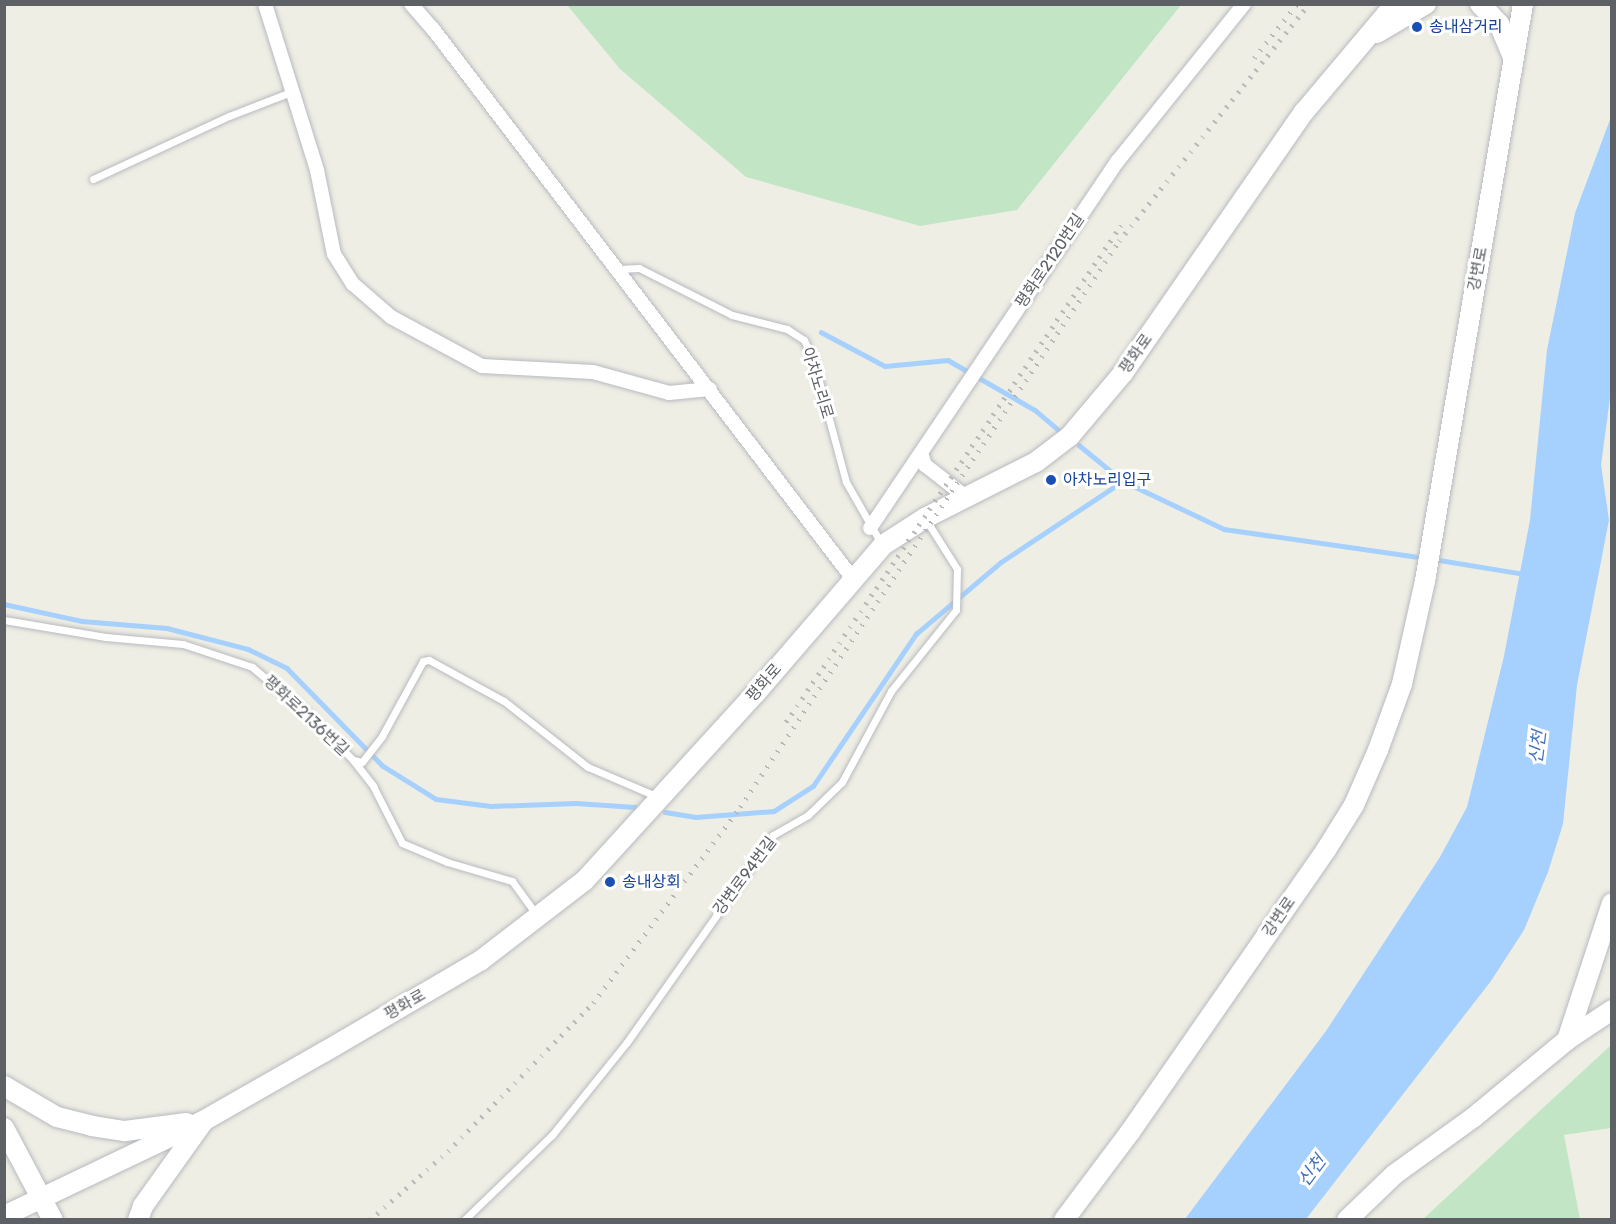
<!DOCTYPE html>
<html>
<head>
<meta charset="utf-8">
<style>
  body { margin:0 }
  #map { position:relative; width:1616px; height:1224px; overflow:hidden; background:#efeee5; font-family:Rubik,"Noto Sans KR",sans-serif }
  div>[style] { position:absolute }
  .green>* { inset:0; background:#c2e6c5 }
  .water>* { inset:0; background:#a6d0fe }
  .stream>* { height:4.5px; margin:-2.25px; padding:0 2.25px; transform-origin:2.25px; border-radius:2.25px; background:#a6d0fe }
  .roads { filter:drop-shadow(0 0 2px #b7babf) drop-shadow(0 0 2px #b7babf) }
  .lane>* { height:7px; margin:-3.5px; padding:0 3.5px; transform-origin:3.5px; border-radius:3.5px; background:#fff }
  .street>* { height:14px; margin:-7px; padding:0 7px; transform-origin:7px; border-radius:7px; background:#fff }
  .secondary>* { height:20px; margin:-10px; padding:0 10px; transform-origin:10px; border-radius:10px; background:#fff }
  .rail>* { height:4.5px; margin-top:-2.25px; transform-origin:0; background:repeating-linear-gradient(90deg,#b5b6b6 0 1.5px,transparent 0 9.5px) }
  .dots>* { width:16px; height:16px; translate:-50% -50%; box-sizing:border-box; border:3px solid #fff; border-radius:50% }
  span { translate:-50% -50%; white-space:nowrap; text-align:center; line-height:1.15; -webkit-text-stroke:6px #fff; paint-order:stroke }
  .transit-label { font-size:16px; color:#164399 }
  .left { translate:0 -50%; text-align:left }
  .street-label { font-size:16px; color:#5d6065 }
  .water-label { font-size:18px; color:#4573b9; font-style:italic }
  .frame { position:absolute; inset:0; border:6px solid #5d6065; pointer-events:none }
</style>
</head>
<body>
<div id="map">
  <div class="green">
    <div style="clip-path:polygon(567px 5px,1181px 5px,1017px 210px,920px 226px,746px 177px,620px 69px)"></div>
    <div style="clip-path:polygon(1611px 1045px,1611px 1128px,1564px 1135px,1580px 1219px,1423px 1219px)"></div>
  </div>
  <div class="water">
    <div style="clip-path:polygon(1611px 117px,1612px 383px,1601px 465px,1609px 520px,1577px 685px,1563px 824px,1548px 872px,1524px 930px,1491px 981px,1306px 1219px,1185px 1219px,1326px 1031px,1440px 857px,1467px 807px,1504px 656px,1530px 520px,1547px 350px,1575px 213px)"></div>
  </div>
  <div class="stream">
    <div style="left:821px;top:332px;width:72px;rotate:28deg"></div>
    <div style="left:885px;top:366px;width:63px;rotate:-5.4deg"></div>
    <div style="left:948px;top:360px;width:100px;rotate:29.9deg"></div>
    <div style="left:1035px;top:410px;width:30px;rotate:40deg"></div>
    <div style="left:1079px;top:445px;width:57px;rotate:39.3deg"></div>
    <div style="left:1433px;top:559px;width:93px;rotate:9.3deg"></div>
    <div style="left:4px;top:604px;width:80px;rotate:12.3deg"></div>
    <div style="left:82px;top:621px;width:85px;rotate:4.7deg"></div>
    <div style="left:167px;top:628px;width:84px;rotate:14.5deg"></div>
    <div style="left:248px;top:649px;width:43px;rotate:26deg"></div>
    <div style="left:287px;top:668px;width:137px;rotate:45.6deg"></div>
    <div style="left:383px;top:766px;width:62px;rotate:31.9deg"></div>
    <div style="left:436px;top:799px;width:55px;rotate:7.3deg"></div>
    <div style="left:491px;top:806px;width:85px;rotate:-2deg"></div>
    <div style="left:576px;top:803px;width:59px;rotate:3.9deg"></div>
    <div style="left:665px;top:812px;width:31px;rotate:9deg"></div>
    <div style="left:696px;top:817px;width:78px;rotate:-4.4deg"></div>
    <div style="left:774px;top:811px;width:46px;rotate:-32.7deg"></div>
    <div style="left:813px;top:786px;width:184px;rotate:-55.9deg"></div>
    <div style="left:916px;top:634px;width:111px;rotate:-40.3deg"></div>
    <div style="left:1001px;top:562px;width:146px;rotate:-33.6deg"></div>
    <div style="left:1123px;top:481px;width:112px;rotate:25.4deg"></div>
    <div style="left:1224px;top:529px;width:203px;rotate:8.2deg"></div>
  </div>
  <div class="roads">
    <div class="lane">
      <div style="left:93px;top:179px;width:150px;rotate:-24.9deg"></div>
      <div style="left:229px;top:116px;width:66px;rotate:-21.2deg"></div>
      <div style="left:618px;top:269px;width:21px;rotate:-3deg"></div>
      <div style="left:639px;top:268px;width:104px;rotate:26.8deg"></div>
      <div style="left:732px;top:315px;width:57px;rotate:14.3deg"></div>
      <div style="left:787px;top:329px;width:20px;rotate:33deg"></div>
      <div style="left:804px;top:340px;width:21px;rotate:65deg"></div>
      <div style="left:813px;top:359px;width:127px;rotate:75deg"></div>
      <div style="left:846px;top:482px;width:70px;rotate:60.2deg"></div>
      <div style="left:4px;top:620px;width:103px;rotate:9.5deg"></div>
      <div style="left:106px;top:637px;width:77px;rotate:5.2deg"></div>
      <div style="left:183px;top:644px;width:73px;rotate:18.4deg"></div>
      <div style="left:252px;top:667px;width:70px;rotate:39.8deg"></div>
      <div style="left:306px;top:712px;width:67px;rotate:45.6deg"></div>
      <div style="left:353px;top:760px;width:9px;rotate:13deg"></div>
      <div style="left:362px;top:762px;width:33px;rotate:-52deg"></div>
      <div style="left:382px;top:736px;width:85px;rotate:-61.3deg"></div>
      <div style="left:423px;top:661px;width:6px;rotate:-9deg"></div>
      <div style="left:429px;top:660px;width:85px;rotate:28.7deg"></div>
      <div style="left:504px;top:701px;width:107px;rotate:38.2deg"></div>
      <div style="left:588px;top:767px;width:76px;rotate:23.2deg"></div>
      <div style="left:353px;top:760px;width:33px;rotate:52deg"></div>
      <div style="left:373px;top:786px;width:64px;rotate:63deg"></div>
      <div style="left:402px;top:843px;width:49px;rotate:22.9deg"></div>
      <div style="left:447px;top:862px;width:68px;rotate:16.3deg"></div>
      <div style="left:512px;top:881px;width:41px;rotate:54deg"></div>
      <div style="left:464px;top:1220px;width:122px;rotate:-44deg"></div>
      <div style="left:552px;top:1135px;width:119px;rotate:-51.1deg"></div>
      <div style="left:627px;top:1042px;width:253px;rotate:-54.8deg"></div>
      <div style="left:773px;top:835px;width:40px;rotate:-29.7deg"></div>
      <div style="left:808px;top:815px;width:47px;rotate:-44.1deg"></div>
      <div style="left:842px;top:782px;width:103px;rotate:-61.7deg"></div>
      <div style="left:891px;top:691px;width:104px;rotate:-51.3deg"></div>
      <div style="left:956px;top:610px;width:41px;rotate:-88.6deg"></div>
      <div style="left:957px;top:569px;width:58px;rotate:-122.3deg"></div>
    </div>
    <div class="street">
      <div style="left:265px;top:4px;width:174px;rotate:72.6deg"></div>
      <div style="left:317px;top:170px;width:86px;rotate:78.6deg"></div>
      <div style="left:334px;top:254px;width:36px;rotate:58deg"></div>
      <div style="left:353px;top:284px;width:50px;rotate:41deg"></div>
      <div style="left:391px;top:317px;width:103px;rotate:28.3deg"></div>
      <div style="left:482px;top:366px;width:111px;rotate:3.1deg"></div>
      <div style="left:593px;top:372px;width:79px;rotate:15.4deg"></div>
      <div style="left:669px;top:393px;width:41px;rotate:-5.6deg"></div>
      <div style="left:411px;top:4px;width:33px;rotate:49deg"></div>
      <div style="left:433px;top:29px;width:692px;rotate:52.63deg"></div>
      <div style="left:921px;top:453px;width:13px;rotate:72deg"></div>
      <div style="left:925px;top:465px;width:52px;rotate:38deg"></div>
      <div style="left:870px;top:528px;width:442px;rotate:-56deg"></div>
      <div style="left:1117px;top:162px;width:203px;rotate:-51.2deg"></div>
    </div>
    <div class="secondary">
      <div style="left:1480px;top:4px;width:28px;rotate:46deg"></div>
      <div style="left:1499px;top:24px;width:36px;rotate:67deg"></div>
      <div style="left:1377px;top:33px;width:57px;rotate:-30.6deg"></div>
      <div style="left:1567px;top:1040px;width:54px;rotate:-33.7deg"></div>
      <div style="left:4px;top:1086px;width:61px;rotate:30.3deg"></div>
      <div style="left:57px;top:1117px;width:36px;rotate:14deg"></div>
      <div style="left:92px;top:1126px;width:33px;rotate:9deg"></div>
      <div style="left:125px;top:1131px;width:62px;rotate:-7.5deg"></div>
      <div style="left:4px;top:1128px;width:104px;rotate:62deg"></div>
      <div style="left:4px;top:1216px;width:221px;rotate:-25.5deg"></div>
      <div style="left:203px;top:1121px;width:139px;rotate:-29.7deg"></div>
      <div style="left:324px;top:1052px;width:181px;rotate:-30.3deg"></div>
      <div style="left:480px;top:961px;width:131px;rotate:-37.6deg"></div>
      <div style="left:584px;top:881px;width:253px;rotate:-47.6deg"></div>
      <div style="left:755px;top:694px;width:196px;rotate:-49.3deg"></div>
      <div style="left:883px;top:545px;width:50px;rotate:-32.7deg"></div>
      <div style="left:925px;top:518px;width:124px;rotate:-26.8deg"></div>
      <div style="left:1036px;top:462px;width:43px;rotate:-37.4deg"></div>
      <div style="left:1070px;top:436px;width:82px;rotate:-49.9deg"></div>
      <div style="left:1123px;top:373px;width:318px;rotate:-55.3deg"></div>
      <div style="left:1304px;top:112px;width:141px;rotate:-49.9deg"></div>
      <div style="left:138px;top:1220px;width:15px;rotate:-70deg"></div>
      <div style="left:143px;top:1206px;width:103px;rotate:-54.5deg"></div>
      <div style="left:1064px;top:1220px;width:110px;rotate:-53.1deg"></div>
      <div style="left:1130px;top:1132px;width:343px;rotate:-55.2deg"></div>
      <div style="left:1326px;top:850px;width:53px;rotate:-58.1deg"></div>
      <div style="left:1354px;top:805px;width:60px;rotate:-66.4deg"></div>
      <div style="left:1378px;top:750px;width:70px;rotate:-70deg"></div>
      <div style="left:1402px;top:684px;width:106px;rotate:-77.4deg"></div>
      <div style="left:1425px;top:581px;width:585px;rotate:-80.36deg"></div>
      <div style="left:1347px;top:1220px;width:66px;rotate:-43.8deg"></div>
      <div style="left:1395px;top:1174px;width:97px;rotate:-35.8deg"></div>
      <div style="left:1474px;top:1117px;width:121px;rotate:-39.6deg"></div>
      <div style="left:1567px;top:1040px;width:144px;rotate:-71.8deg"></div>
    </div>
  </div>
  <div class="rail">
    <div style="left:1254px;top:58px;width:69px;rotate:-51.5deg"></div>
    <div style="left:786px;top:722px;width:599px;rotate:-56.02deg"></div>
    <div style="left:370px;top:1220px;width:104px;rotate:-41.5deg"></div>
    <div style="left:448px;top:1151px;width:207px;rotate:-45.6deg"></div>
    <div style="left:593px;top:1003px;width:245px;rotate:-53.1deg"></div>
    <div style="left:740px;top:807px;width:681px;rotate:-56.19deg"></div>
    <div style="left:1119px;top:241px;width:304px;rotate:-51.3deg"></div>
  </div>
  <div class="dots">
    <div style="left:1417px;top:27px;background:#1a4fb4"></div>
    <div style="left:1051px;top:480px;background:#1a4fb4"></div>
    <div style="left:610px;top:882px;background:#1a4fb4"></div>
  </div>
  <div class="transit-label">
    <span class="left" style="left:1429px;top:27px">송내삼거리</span>
    <span class="left" style="left:1063px;top:480px">아차노리입구</span>
    <span class="left" style="left:622px;top:882px">송내상회</span>
  </div>
  <div class="street-label">
    <span style="left:1050px;top:261px;rotate:-56deg">평화로2120번길</span>
    <span style="left:1478px;top:269px;rotate:-79deg">강변로</span>
    <span style="left:1136px;top:354px;rotate:-55deg">평화로</span>
    <span style="left:817px;top:383px;rotate:73deg">아차노리로</span>
    <span style="left:764px;top:683px;rotate:-49deg">평화로</span>
    <span style="left:306px;top:716px;rotate:43deg">평화로2136번길</span>
    <span style="left:745px;top:876px;rotate:-53deg">강변로94번길</span>
    <span style="left:1279px;top:917px;rotate:-55deg">강변로</span>
    <span style="left:405px;top:1005px;rotate:-30deg">평화로</span>
  </div>
  <div class="water-label">
    <span style="left:1538px;top:747px;rotate:-83deg">신천</span>
    <span style="left:1312px;top:1171px;rotate:-53deg">신천</span>
  </div>
  <div class="frame"></div>
</div>
</body>
</html>
